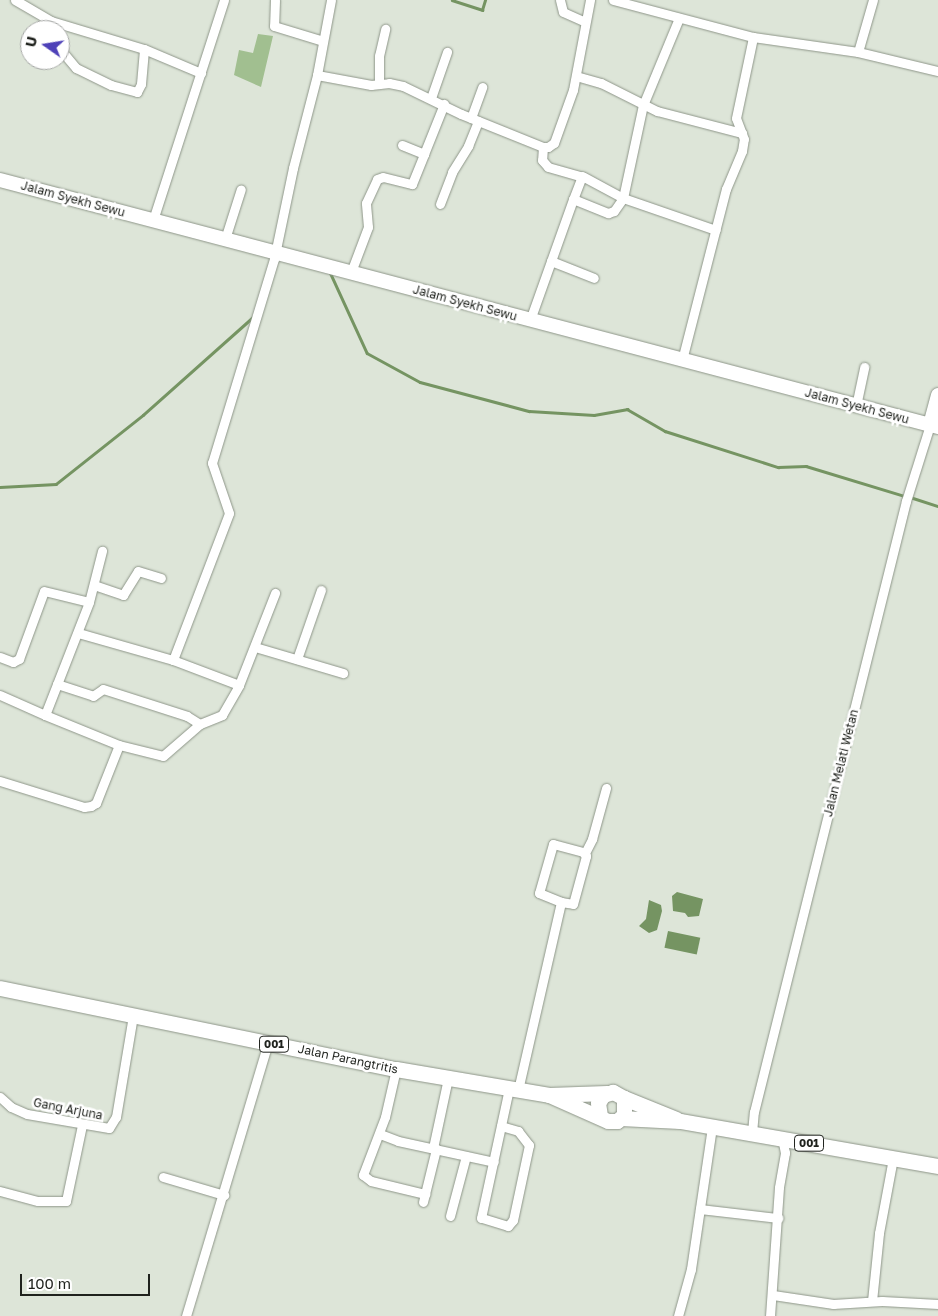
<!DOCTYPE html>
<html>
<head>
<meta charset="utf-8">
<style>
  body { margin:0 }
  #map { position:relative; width:938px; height:1316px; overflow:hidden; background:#dde5d8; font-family:"Golos Text",sans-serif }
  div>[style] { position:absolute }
  .green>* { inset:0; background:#a1bf90 }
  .water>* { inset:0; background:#759462; transform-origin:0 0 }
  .stream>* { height:2.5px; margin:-1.25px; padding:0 1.25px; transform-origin:1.25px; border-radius:1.25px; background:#759462 }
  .roads { filter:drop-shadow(0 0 1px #8e9689) drop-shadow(0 0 1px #8e9689) }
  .street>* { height:9px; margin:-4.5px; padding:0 4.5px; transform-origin:4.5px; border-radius:4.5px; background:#fff }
  .secondary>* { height:14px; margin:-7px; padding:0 7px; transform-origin:7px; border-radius:7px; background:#fff }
  .primary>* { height:15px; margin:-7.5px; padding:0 7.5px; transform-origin:7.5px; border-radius:7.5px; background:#fff }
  span { translate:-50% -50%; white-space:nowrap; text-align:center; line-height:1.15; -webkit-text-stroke:5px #fff; paint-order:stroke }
  .shield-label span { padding:1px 4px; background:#fff; border:1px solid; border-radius:4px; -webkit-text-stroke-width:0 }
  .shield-label { font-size:11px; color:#1f221d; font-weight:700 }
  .street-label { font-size:12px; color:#1f221d }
  .north { position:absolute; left:20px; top:20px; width:50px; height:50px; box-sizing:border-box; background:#fff; border:1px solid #a5a7a5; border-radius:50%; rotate:283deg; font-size:14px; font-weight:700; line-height:20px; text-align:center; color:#1f221d }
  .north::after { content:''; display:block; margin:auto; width:18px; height:22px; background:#4e41b8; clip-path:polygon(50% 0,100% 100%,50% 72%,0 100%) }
  .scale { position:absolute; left:20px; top:1274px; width:130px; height:22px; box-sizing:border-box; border:2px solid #1f221d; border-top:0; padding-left:6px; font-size:15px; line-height:18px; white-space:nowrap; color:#1f221d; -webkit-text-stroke:4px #fff; paint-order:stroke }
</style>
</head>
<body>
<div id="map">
  <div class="green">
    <div style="clip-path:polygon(258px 34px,273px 36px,261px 87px,234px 75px,239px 50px,253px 53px)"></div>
  </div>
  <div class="water">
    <div style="clip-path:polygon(677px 892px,703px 899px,699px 916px,688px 917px,685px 913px,673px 911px,672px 896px)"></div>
    <div style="clip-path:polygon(649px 900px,661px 905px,662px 911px,657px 930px,649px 933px,639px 926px,646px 919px)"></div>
    <div style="left:668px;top:931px;width:33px;height:17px;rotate:12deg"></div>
  </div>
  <div class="stream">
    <div style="left:452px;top:0;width:32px;rotate:18deg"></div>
    <div style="left:482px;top:10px;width:10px;rotate:-73deg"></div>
    <div style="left:330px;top:272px;width:89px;rotate:65.4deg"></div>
    <div style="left:367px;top:353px;width:60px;rotate:28.7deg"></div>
    <div style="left:420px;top:382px;width:113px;rotate:14.9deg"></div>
    <div style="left:529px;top:411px;width:65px;rotate:3.5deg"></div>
    <div style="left:594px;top:415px;width:34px;rotate:-10deg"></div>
    <div style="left:627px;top:409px;width:44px;rotate:30.1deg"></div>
    <div style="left:665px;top:431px;width:119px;rotate:17.7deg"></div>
    <div style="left:778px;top:467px;width:28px;rotate:-2deg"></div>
    <div style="left:806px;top:466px;width:103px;rotate:16.9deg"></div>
    <div style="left:0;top:487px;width:56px;rotate:-3.1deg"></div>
    <div style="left:56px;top:484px;width:111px;rotate:-38.4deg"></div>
    <div style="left:143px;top:415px;width:149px;rotate:-41.7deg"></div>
    <div style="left:910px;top:497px;width:29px;rotate:18deg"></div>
  </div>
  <div class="roads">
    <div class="street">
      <div style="left:15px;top:0;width:42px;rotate:30.3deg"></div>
      <div style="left:51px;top:21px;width:97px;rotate:16.8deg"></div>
      <div style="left:144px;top:49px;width:62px;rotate:22.8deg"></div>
      <div style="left:275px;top:0;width:26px;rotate:92deg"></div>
      <div style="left:274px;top:26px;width:51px;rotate:17deg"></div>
      <div style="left:560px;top:0;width:12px;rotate:76deg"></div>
      <div style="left:563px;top:12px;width:24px;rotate:24deg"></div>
      <div style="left:613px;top:0;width:145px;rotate:14.8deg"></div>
      <div style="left:60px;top:49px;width:25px;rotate:50deg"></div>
      <div style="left:76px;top:68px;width:39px;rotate:26deg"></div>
      <div style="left:111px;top:85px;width:27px;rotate:15deg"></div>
      <div style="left:137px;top:92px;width:9px;rotate:-63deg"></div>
      <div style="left:141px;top:84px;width:35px;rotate:-85deg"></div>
      <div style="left:858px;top:52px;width:54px;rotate:-73.9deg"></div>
      <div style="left:317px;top:75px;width:55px;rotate:10.5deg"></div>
      <div style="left:371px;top:85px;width:18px;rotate:-6deg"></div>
      <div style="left:389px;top:83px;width:14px;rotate:12deg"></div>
      <div style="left:403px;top:86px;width:64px;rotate:25.8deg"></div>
      <div style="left:461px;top:114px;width:88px;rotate:21.9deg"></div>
      <div style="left:543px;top:147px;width:5px"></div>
      <div style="left:548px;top:147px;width:7px;rotate:-34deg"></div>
      <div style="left:554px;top:143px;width:56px;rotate:-70.3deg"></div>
      <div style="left:573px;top:90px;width:92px;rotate:-79.3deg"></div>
      <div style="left:576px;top:76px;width:26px;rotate:16deg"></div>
      <div style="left:601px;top:83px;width:63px;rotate:26.6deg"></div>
      <div style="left:657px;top:111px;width:88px;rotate:14.5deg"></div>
      <div style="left:379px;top:84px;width:28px;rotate:-90deg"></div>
      <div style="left:379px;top:56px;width:28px;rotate:-77deg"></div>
      <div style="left:431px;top:98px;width:49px;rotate:-70.8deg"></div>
      <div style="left:471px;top:118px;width:33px;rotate:-70deg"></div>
      <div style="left:402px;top:145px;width:24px;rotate:22deg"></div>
      <div style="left:424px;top:154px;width:54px;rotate:-68.2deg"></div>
      <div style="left:543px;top:147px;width:13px;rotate:94deg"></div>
      <div style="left:542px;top:160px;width:9px;rotate:49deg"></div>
      <div style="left:548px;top:167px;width:37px;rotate:16deg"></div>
      <div style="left:584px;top:177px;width:44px;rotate:28.3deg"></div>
      <div style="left:623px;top:198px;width:98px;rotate:19deg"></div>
      <div style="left:582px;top:176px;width:25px;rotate:111deg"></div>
      <div style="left:573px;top:199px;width:38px;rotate:22deg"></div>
      <div style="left:608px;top:213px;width:6px;rotate:-18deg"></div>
      <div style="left:614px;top:211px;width:16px;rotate:-55deg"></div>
      <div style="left:623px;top:198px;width:95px;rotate:-77.9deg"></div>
      <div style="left:643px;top:105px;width:94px;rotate:-67.5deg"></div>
      <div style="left:440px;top:204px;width:34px;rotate:-69deg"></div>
      <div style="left:452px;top:172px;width:31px;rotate:-58deg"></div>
      <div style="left:468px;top:146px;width:27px;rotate:-68deg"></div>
      <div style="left:153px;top:220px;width:231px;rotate:-72.1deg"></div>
      <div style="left:225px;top:239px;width:52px;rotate:-72.3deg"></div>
      <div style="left:551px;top:261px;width:46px;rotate:21.6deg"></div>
      <div style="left:351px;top:272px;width:48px;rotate:-69.3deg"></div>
      <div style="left:368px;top:227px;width:24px;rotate:-95deg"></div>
      <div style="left:366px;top:203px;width:26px;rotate:-65deg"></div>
      <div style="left:377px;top:179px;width:6px;rotate:-18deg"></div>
      <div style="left:383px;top:177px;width:30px;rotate:14deg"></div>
      <div style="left:412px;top:184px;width:32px;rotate:-68deg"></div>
      <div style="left:530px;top:320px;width:128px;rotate:-70.4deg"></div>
      <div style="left:682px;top:360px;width:177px;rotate:-75.6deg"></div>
      <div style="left:726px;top:189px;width:41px;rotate:-67.2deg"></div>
      <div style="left:742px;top:151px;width:12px;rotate:-81deg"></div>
      <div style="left:744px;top:139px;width:22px;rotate:-111deg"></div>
      <div style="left:736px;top:118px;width:83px;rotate:-78.1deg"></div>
      <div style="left:753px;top:37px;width:106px;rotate:8.1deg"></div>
      <div style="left:858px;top:52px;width:82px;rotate:13.4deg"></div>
      <div style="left:856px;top:406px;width:40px;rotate:-78deg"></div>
      <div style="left:94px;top:585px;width:31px;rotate:19deg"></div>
      <div style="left:123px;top:595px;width:28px;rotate:-58deg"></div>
      <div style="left:138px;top:571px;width:24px;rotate:17deg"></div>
      <div style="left:255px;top:647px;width:92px;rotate:16.5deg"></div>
      <div style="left:0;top:657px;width:14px;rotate:21deg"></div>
      <div style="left:13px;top:662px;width:7px;rotate:-27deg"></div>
      <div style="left:19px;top:659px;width:72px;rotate:-69.8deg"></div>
      <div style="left:44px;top:591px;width:46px;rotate:13.7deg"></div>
      <div style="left:297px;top:659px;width:73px;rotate:-70.8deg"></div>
      <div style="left:173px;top:660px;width:157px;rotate:-69.1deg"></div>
      <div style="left:229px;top:513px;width:53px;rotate:-108.8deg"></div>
      <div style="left:212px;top:463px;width:213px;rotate:-73.1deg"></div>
      <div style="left:274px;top:259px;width:93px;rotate:-78.2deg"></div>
      <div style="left:293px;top:168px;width:96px;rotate:-75.5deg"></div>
      <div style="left:317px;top:75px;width:76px;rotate:-79.4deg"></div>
      <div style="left:57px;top:684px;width:38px;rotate:18deg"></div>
      <div style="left:93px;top:696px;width:12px;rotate:-35deg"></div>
      <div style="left:103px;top:689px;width:88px;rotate:17.8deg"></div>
      <div style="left:187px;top:716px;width:15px;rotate:32deg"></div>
      <div style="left:239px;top:685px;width:99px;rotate:-68.6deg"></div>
      <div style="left:0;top:695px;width:49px;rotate:24deg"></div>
      <div style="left:45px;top:715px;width:121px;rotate:-68.7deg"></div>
      <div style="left:89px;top:602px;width:53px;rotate:-75.7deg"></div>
      <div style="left:45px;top:715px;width:80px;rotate:22.1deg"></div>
      <div style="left:119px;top:745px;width:45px;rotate:14deg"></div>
      <div style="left:163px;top:756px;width:49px;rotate:-40.9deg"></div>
      <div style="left:200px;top:724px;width:24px;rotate:-22deg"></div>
      <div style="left:222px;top:715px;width:34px;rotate:-60deg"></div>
      <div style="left:239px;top:685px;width:71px;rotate:-159.3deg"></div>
      <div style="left:173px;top:660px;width:99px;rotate:-164.1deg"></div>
      <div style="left:0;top:781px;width:88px;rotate:17.2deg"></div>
      <div style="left:84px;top:807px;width:7px;rotate:-8deg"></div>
      <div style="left:91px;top:806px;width:6px;rotate:-31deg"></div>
      <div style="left:96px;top:803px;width:62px;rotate:-68.4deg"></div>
      <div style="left:585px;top:853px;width:16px;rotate:-63deg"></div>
      <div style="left:592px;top:839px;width:53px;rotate:-74.6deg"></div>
      <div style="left:396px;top:1069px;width:49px;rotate:102.9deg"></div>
      <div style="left:385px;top:1117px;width:62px;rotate:110.8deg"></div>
      <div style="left:363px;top:1175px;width:10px;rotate:37deg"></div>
      <div style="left:371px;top:1181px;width:56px;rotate:13.5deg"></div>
      <div style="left:518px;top:1090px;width:193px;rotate:-77.1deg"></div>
      <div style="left:561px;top:902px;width:12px;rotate:9deg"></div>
      <div style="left:573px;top:904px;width:50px;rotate:-74.8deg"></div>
      <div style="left:586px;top:856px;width:5px;rotate:-127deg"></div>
      <div style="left:583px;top:852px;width:31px;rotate:-165deg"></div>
      <div style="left:553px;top:844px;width:51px;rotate:105.9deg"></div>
      <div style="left:539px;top:893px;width:24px;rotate:22deg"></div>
      <div style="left:0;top:1097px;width:15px;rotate:42deg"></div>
      <div style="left:11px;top:1107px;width:17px;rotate:24deg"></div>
      <div style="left:27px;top:1114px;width:83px;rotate:9.7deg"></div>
      <div style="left:109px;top:1128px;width:13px;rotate:-58deg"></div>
      <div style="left:116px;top:1117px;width:103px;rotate:-80.5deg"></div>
      <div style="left:501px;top:1126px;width:18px;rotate:16deg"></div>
      <div style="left:518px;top:1131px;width:18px;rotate:52deg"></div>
      <div style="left:529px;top:1145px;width:77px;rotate:102deg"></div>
      <div style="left:513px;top:1220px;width:8px;rotate:130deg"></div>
      <div style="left:508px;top:1226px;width:28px;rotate:-163deg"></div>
      <div style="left:481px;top:1218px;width:132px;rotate:-77.8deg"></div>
      <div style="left:752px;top:1133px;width:21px;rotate:-85deg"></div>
      <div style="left:754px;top:1112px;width:630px;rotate:-76.03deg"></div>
      <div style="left:906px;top:501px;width:80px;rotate:-72.5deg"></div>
      <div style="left:380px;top:1134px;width:19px;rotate:21deg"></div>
      <div style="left:398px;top:1141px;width:98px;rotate:12.3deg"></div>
      <div style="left:433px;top:1148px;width:72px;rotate:-77.9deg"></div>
      <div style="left:163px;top:1177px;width:64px;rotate:16.4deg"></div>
      <div style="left:0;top:1191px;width:39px;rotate:15deg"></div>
      <div style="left:38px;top:1201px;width:28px"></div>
      <div style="left:66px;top:1201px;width:78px;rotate:-78.1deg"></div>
      <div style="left:423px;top:1202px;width:55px;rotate:-76.2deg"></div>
      <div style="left:700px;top:1209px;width:79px;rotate:6.6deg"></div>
      <div style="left:450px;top:1216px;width:62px;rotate:-75.1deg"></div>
      <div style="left:773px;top:1295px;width:61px;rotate:8.5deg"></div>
      <div style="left:833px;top:1304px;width:49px;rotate:-3.5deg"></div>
      <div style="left:882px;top:1301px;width:56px;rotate:3.1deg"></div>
      <div style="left:872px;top:1301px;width:68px;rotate:-84.1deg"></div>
      <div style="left:879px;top:1233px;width:76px;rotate:-79.4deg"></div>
      <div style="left:186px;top:1316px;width:286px;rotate:-73.3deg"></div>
      <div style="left:678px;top:1316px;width:49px;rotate:-74.5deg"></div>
      <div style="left:691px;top:1269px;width:145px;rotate:-81.6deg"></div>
      <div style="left:770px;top:1316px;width:129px;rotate:-86deg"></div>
      <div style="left:779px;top:1187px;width:35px;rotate:-80deg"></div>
      <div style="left:785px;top:1153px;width:15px;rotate:-101deg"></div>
    </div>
    <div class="secondary">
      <div style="left:0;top:180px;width:970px;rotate:14.75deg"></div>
      <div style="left:930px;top:425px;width:31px;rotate:-75deg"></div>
    </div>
    <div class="primary">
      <div style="left:0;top:988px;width:404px;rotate:11.6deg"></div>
      <div style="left:396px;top:1069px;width:155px;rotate:9.6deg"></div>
      <div style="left:549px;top:1095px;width:64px;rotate:23.8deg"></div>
      <div style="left:608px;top:1121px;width:9px"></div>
      <div style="left:617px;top:1121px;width:9px;rotate:-41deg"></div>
      <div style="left:624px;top:1115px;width:17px;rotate:-90deg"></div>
      <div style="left:624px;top:1098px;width:13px;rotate:-151deg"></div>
      <div style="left:613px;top:1092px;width:10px;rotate:163deg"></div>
      <div style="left:603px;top:1095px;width:9px;rotate:122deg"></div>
      <div style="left:598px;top:1103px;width:13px;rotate:81deg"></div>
      <div style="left:549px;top:1095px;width:58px;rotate:-2deg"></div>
      <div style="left:624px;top:1098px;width:56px;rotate:22deg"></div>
      <div style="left:621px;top:1118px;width:59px;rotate:2.9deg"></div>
      <div style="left:680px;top:1121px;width:262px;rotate:9.9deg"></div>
    </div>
  </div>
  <div class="shield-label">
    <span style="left:274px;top:1044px">001</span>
    <span style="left:809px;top:1143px">001</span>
  </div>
  <div class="street-label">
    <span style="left:73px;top:199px;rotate:15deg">Jalam Syekh Sewu</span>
    <span style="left:465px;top:303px;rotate:15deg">Jalam Syekh Sewu</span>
    <span style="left:857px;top:406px;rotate:15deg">Jalam Syekh Sewu</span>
    <span style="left:841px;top:763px;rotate:-76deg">Jalan Melati Wetan</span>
    <span style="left:348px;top:1059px;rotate:12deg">Jalan Parangtritis</span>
    <span style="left:68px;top:1109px;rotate:11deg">Gang Arjuna</span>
  </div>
  <div class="north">U</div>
  <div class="scale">100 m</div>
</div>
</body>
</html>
